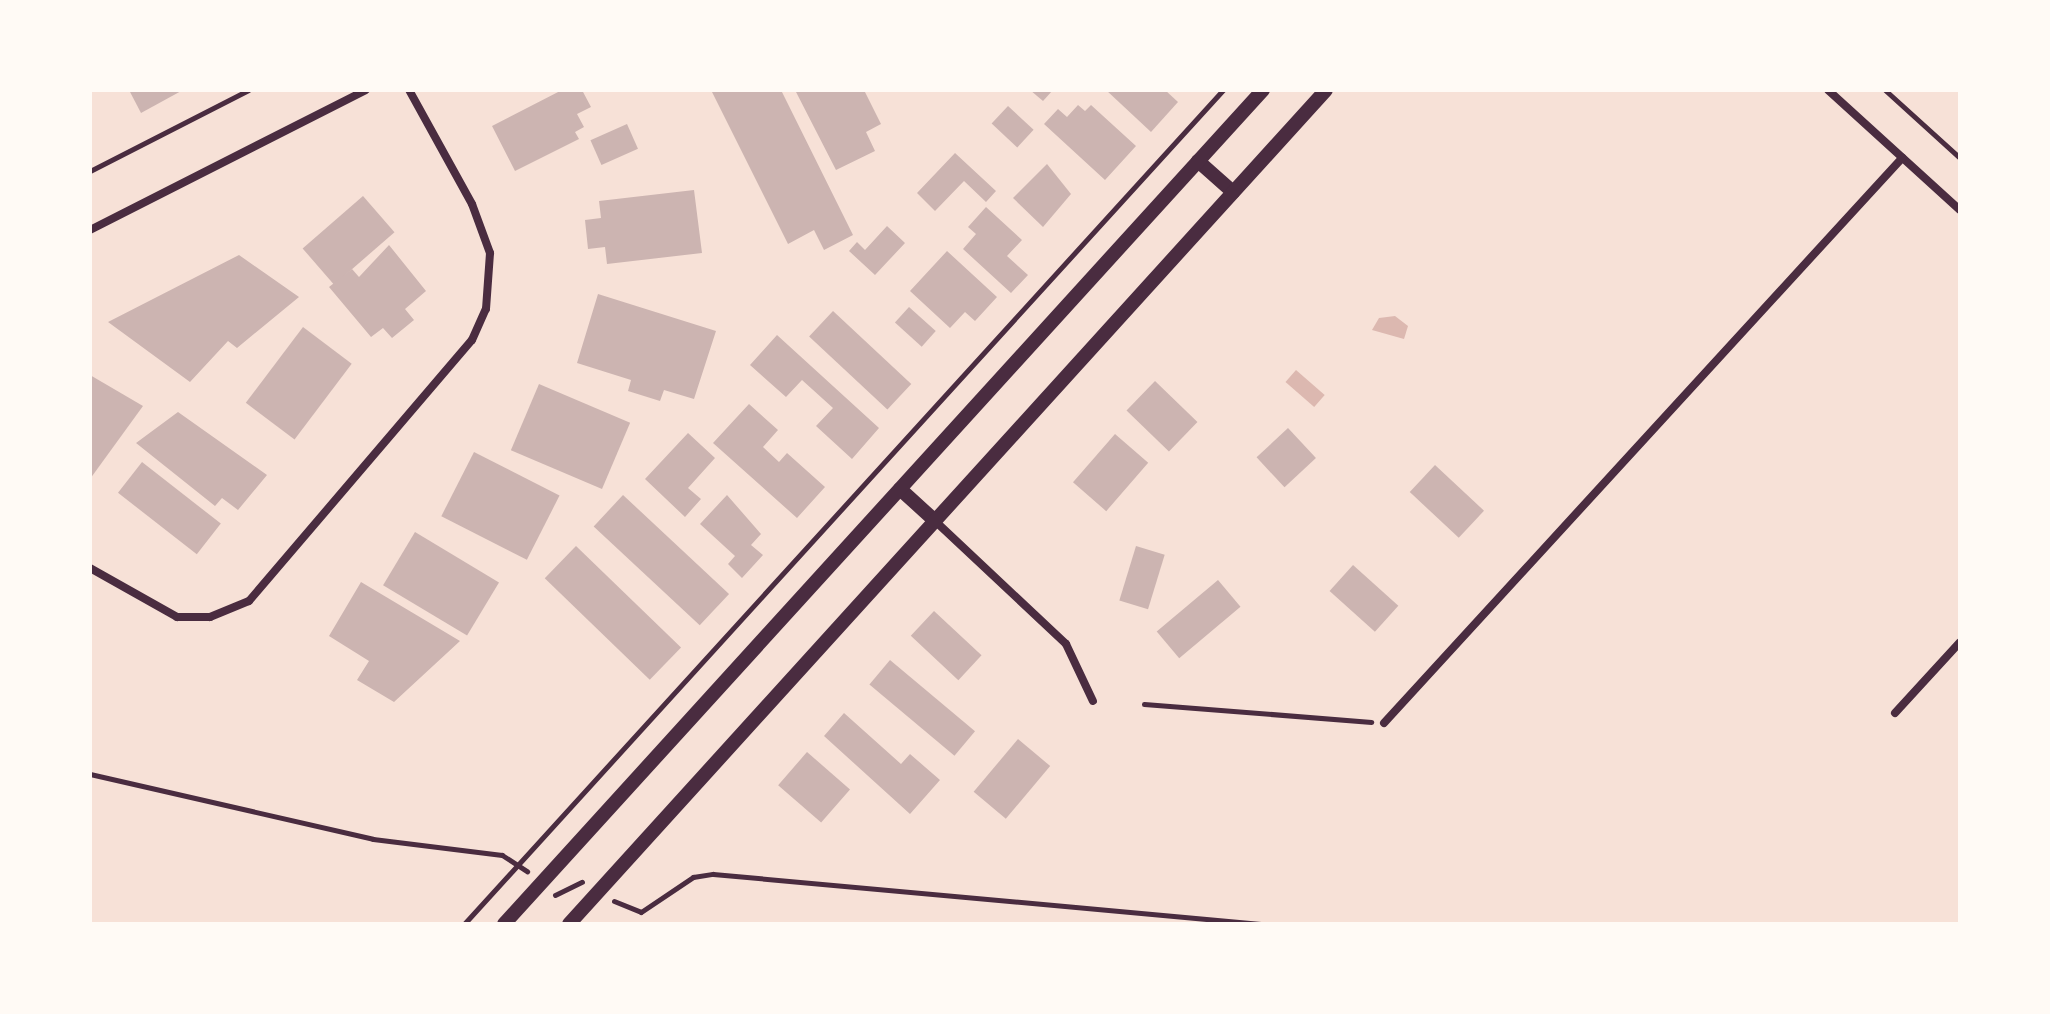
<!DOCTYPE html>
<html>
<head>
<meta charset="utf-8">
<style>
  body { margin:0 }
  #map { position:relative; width:2050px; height:1014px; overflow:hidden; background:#f7e1d7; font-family:Ubuntu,sans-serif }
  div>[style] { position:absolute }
  .water>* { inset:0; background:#dcb8b0; transform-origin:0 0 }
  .building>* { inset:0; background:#ccb4b1; transform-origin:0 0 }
  .path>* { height:5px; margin:-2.5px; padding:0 2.5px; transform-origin:2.5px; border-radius:2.5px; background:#4a2c40 }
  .minor>* { height:8px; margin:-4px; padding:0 4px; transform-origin:4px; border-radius:4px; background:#4a2c40 }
  .tertiary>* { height:14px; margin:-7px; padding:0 7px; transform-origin:7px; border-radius:7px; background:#4a2c40 }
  span { translate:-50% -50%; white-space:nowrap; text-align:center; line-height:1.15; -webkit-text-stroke:6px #fffaf5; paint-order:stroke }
  .frame { position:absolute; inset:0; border:92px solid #fffaf5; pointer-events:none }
</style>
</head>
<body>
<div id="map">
  <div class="water">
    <div style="clip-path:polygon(1395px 316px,1408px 326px,1404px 339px,1372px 330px,1379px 318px)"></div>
    <div style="left:1296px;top:370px;width:38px;height:16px;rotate:41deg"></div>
  </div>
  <div class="building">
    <div style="clip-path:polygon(129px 90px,183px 90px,141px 113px)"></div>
    <div style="clip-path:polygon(562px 90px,582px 90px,591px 107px,577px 114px,584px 127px,575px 132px,579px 139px,515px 171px,492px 126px)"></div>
    <div style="clip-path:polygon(711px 90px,781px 90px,853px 235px,824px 250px,814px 230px,788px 244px)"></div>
    <div style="clip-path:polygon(795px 90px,864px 90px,881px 124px,866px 132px,875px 151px,836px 170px)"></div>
    <div style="clip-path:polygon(1030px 90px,1053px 90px,1043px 101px)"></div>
    <div style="clip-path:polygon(1106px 90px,1165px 90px,1178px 102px,1151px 132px)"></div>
    <div style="clip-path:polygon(1078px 105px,1085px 111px,1091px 105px,1136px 146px,1105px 180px,1044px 124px,1058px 109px,1067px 117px)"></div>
    <div style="left:1008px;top:106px;width:35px;height:24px;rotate:43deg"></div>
    <div style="left:627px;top:124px;width:27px;height:40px;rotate:66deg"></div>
    <div style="clip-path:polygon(955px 153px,996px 191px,986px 202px,964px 181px,935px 211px,917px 193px)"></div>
    <div style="clip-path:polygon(1047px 164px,1071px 194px,1043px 227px,1013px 198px)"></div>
    <div style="clip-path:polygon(694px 190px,702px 253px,607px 264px,605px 247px,588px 249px,585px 220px,601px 218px,599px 201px)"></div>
    <div style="left:363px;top:196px;width:48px;height:80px;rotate:49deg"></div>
    <div style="clip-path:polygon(986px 207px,1022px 240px,1007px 256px,1028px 275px,1011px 293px,963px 249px,976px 234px,968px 227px)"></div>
    <div style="clip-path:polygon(887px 226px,905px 243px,875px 275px,849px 251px,857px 242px,865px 250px)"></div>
    <div style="clip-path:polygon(389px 245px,426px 291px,405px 309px,414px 320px,392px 338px,383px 328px,371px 337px,329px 287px,352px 269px,359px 277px)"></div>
    <div style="clip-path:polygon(947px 251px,997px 297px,975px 321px,965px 312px,950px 328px,910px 291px)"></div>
    <div style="clip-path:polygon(239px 255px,299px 297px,237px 348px,228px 341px,190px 382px,108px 322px)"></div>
    <div style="clip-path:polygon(598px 294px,716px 331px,694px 399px,664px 390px,660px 401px,628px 391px,631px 380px,577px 363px)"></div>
    <div style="left:909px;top:307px;width:36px;height:21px;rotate:42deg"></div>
    <div style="left:833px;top:311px;width:107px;height:35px;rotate:43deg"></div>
    <div style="left:303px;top:327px;width:61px;height:95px;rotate:37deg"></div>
    <div style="clip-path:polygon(777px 335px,879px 428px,852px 459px,816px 426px,833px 408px,802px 380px,786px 397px,750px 365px)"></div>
    <div style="clip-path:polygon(90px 375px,143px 406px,90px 479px)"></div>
    <div style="left:1155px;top:381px;width:59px;height:41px;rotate:44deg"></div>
    <div style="left:539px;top:384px;width:99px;height:72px;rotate:23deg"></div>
    <div style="clip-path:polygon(749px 404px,778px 430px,763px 447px,779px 462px,787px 453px,825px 487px,797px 518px,713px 443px)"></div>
    <div style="clip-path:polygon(178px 412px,267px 475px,238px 510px,222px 498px,215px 506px,136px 443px)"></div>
    <div style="left:1288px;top:428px;width:41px;height:43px;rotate:47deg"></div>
    <div style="clip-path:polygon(688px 433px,715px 458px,688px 488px,701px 499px,685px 517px,645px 479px)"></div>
    <div style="left:1115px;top:434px;width:44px;height:64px;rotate:41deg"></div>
    <div style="left:474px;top:452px;width:96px;height:72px;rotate:27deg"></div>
    <div style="left:142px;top:462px;width:100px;height:39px;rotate:38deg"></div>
    <div style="left:1435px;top:465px;width:67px;height:37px;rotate:43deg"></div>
    <div style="left:623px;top:495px;width:145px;height:43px;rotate:43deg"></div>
    <div style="clip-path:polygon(727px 495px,761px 534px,751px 545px,763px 555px,742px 578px,728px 564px,735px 556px,700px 524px)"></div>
    <div style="left:415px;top:532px;width:98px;height:62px;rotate:31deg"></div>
    <div style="left:576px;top:546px;width:146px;height:45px;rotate:44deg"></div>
    <div style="left:1136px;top:546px;width:30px;height:57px;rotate:17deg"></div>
    <div style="left:1353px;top:565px;width:61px;height:35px;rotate:42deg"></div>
    <div style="left:1218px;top:580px;width:35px;height:80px;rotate:50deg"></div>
    <div style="clip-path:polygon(361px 582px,460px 641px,394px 702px,357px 680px,369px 661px,329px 636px)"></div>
    <div style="left:934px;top:611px;width:65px;height:34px;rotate:43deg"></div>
    <div style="left:890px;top:660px;width:111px;height:32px;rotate:40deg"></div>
    <div style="clip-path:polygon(844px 713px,901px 764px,910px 754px,940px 780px,910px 814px,824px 736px)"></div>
    <div style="left:1018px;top:739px;width:42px;height:69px;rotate:40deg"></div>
    <div style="left:807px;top:752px;width:57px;height:44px;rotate:41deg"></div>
  </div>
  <div class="path">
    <div style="left:1885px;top:90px;width:101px;rotate:42.2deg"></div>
    <div style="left:90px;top:171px;width:178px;rotate:-27.1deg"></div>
    <div style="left:1144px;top:704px;width:228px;rotate:4.5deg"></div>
    <div style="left:90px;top:774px;width:290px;rotate:12.9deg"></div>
    <div style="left:373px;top:839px;width:130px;rotate:7.1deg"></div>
    <div style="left:502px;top:855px;width:30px;rotate:33deg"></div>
    <div style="left:555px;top:895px;width:30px;rotate:-26deg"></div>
    <div style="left:614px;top:901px;width:29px;rotate:22deg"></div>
    <div style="left:641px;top:912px;width:63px;rotate:-33.9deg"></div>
    <div style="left:693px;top:877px;width:20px;rotate:-9deg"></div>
    <div style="left:713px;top:874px;width:550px;rotate:5.21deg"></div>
    <div style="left:464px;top:924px;width:1128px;rotate:-47.7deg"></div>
  </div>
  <div class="minor">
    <div style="left:1828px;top:90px;width:178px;rotate:42.3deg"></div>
    <div style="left:90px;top:230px;width:309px;rotate:-26.9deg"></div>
    <div style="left:934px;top:520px;width:181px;rotate:43.2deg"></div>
    <div style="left:1066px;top:644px;width:63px;rotate:64.7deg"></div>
    <div style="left:90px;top:568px;width:100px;rotate:29.4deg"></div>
    <div style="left:177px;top:617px;width:33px"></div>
    <div style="left:210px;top:617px;width:42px;rotate:-22.3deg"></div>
    <div style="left:249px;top:601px;width:343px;rotate:-49.5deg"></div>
    <div style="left:472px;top:340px;width:34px;rotate:-66deg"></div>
    <div style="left:486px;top:309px;width:56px;rotate:-85.9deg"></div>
    <div style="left:490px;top:253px;width:52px;rotate:-110.2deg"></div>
    <div style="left:472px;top:204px;width:130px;rotate:-118.9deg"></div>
    <div style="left:1895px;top:713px;width:96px;rotate:-47.5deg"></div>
    <div style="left:1384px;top:723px;width:767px;rotate:-47.48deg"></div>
  </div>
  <div class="tertiary">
    <div style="left:1198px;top:161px;width:47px;rotate:41.5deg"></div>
    <div style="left:900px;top:489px;width:45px;rotate:42.3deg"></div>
    <div style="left:504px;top:924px;width:1128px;rotate:-47.7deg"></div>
    <div style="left:569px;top:924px;width:1126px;rotate:-47.77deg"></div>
  </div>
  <div class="frame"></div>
</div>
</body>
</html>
